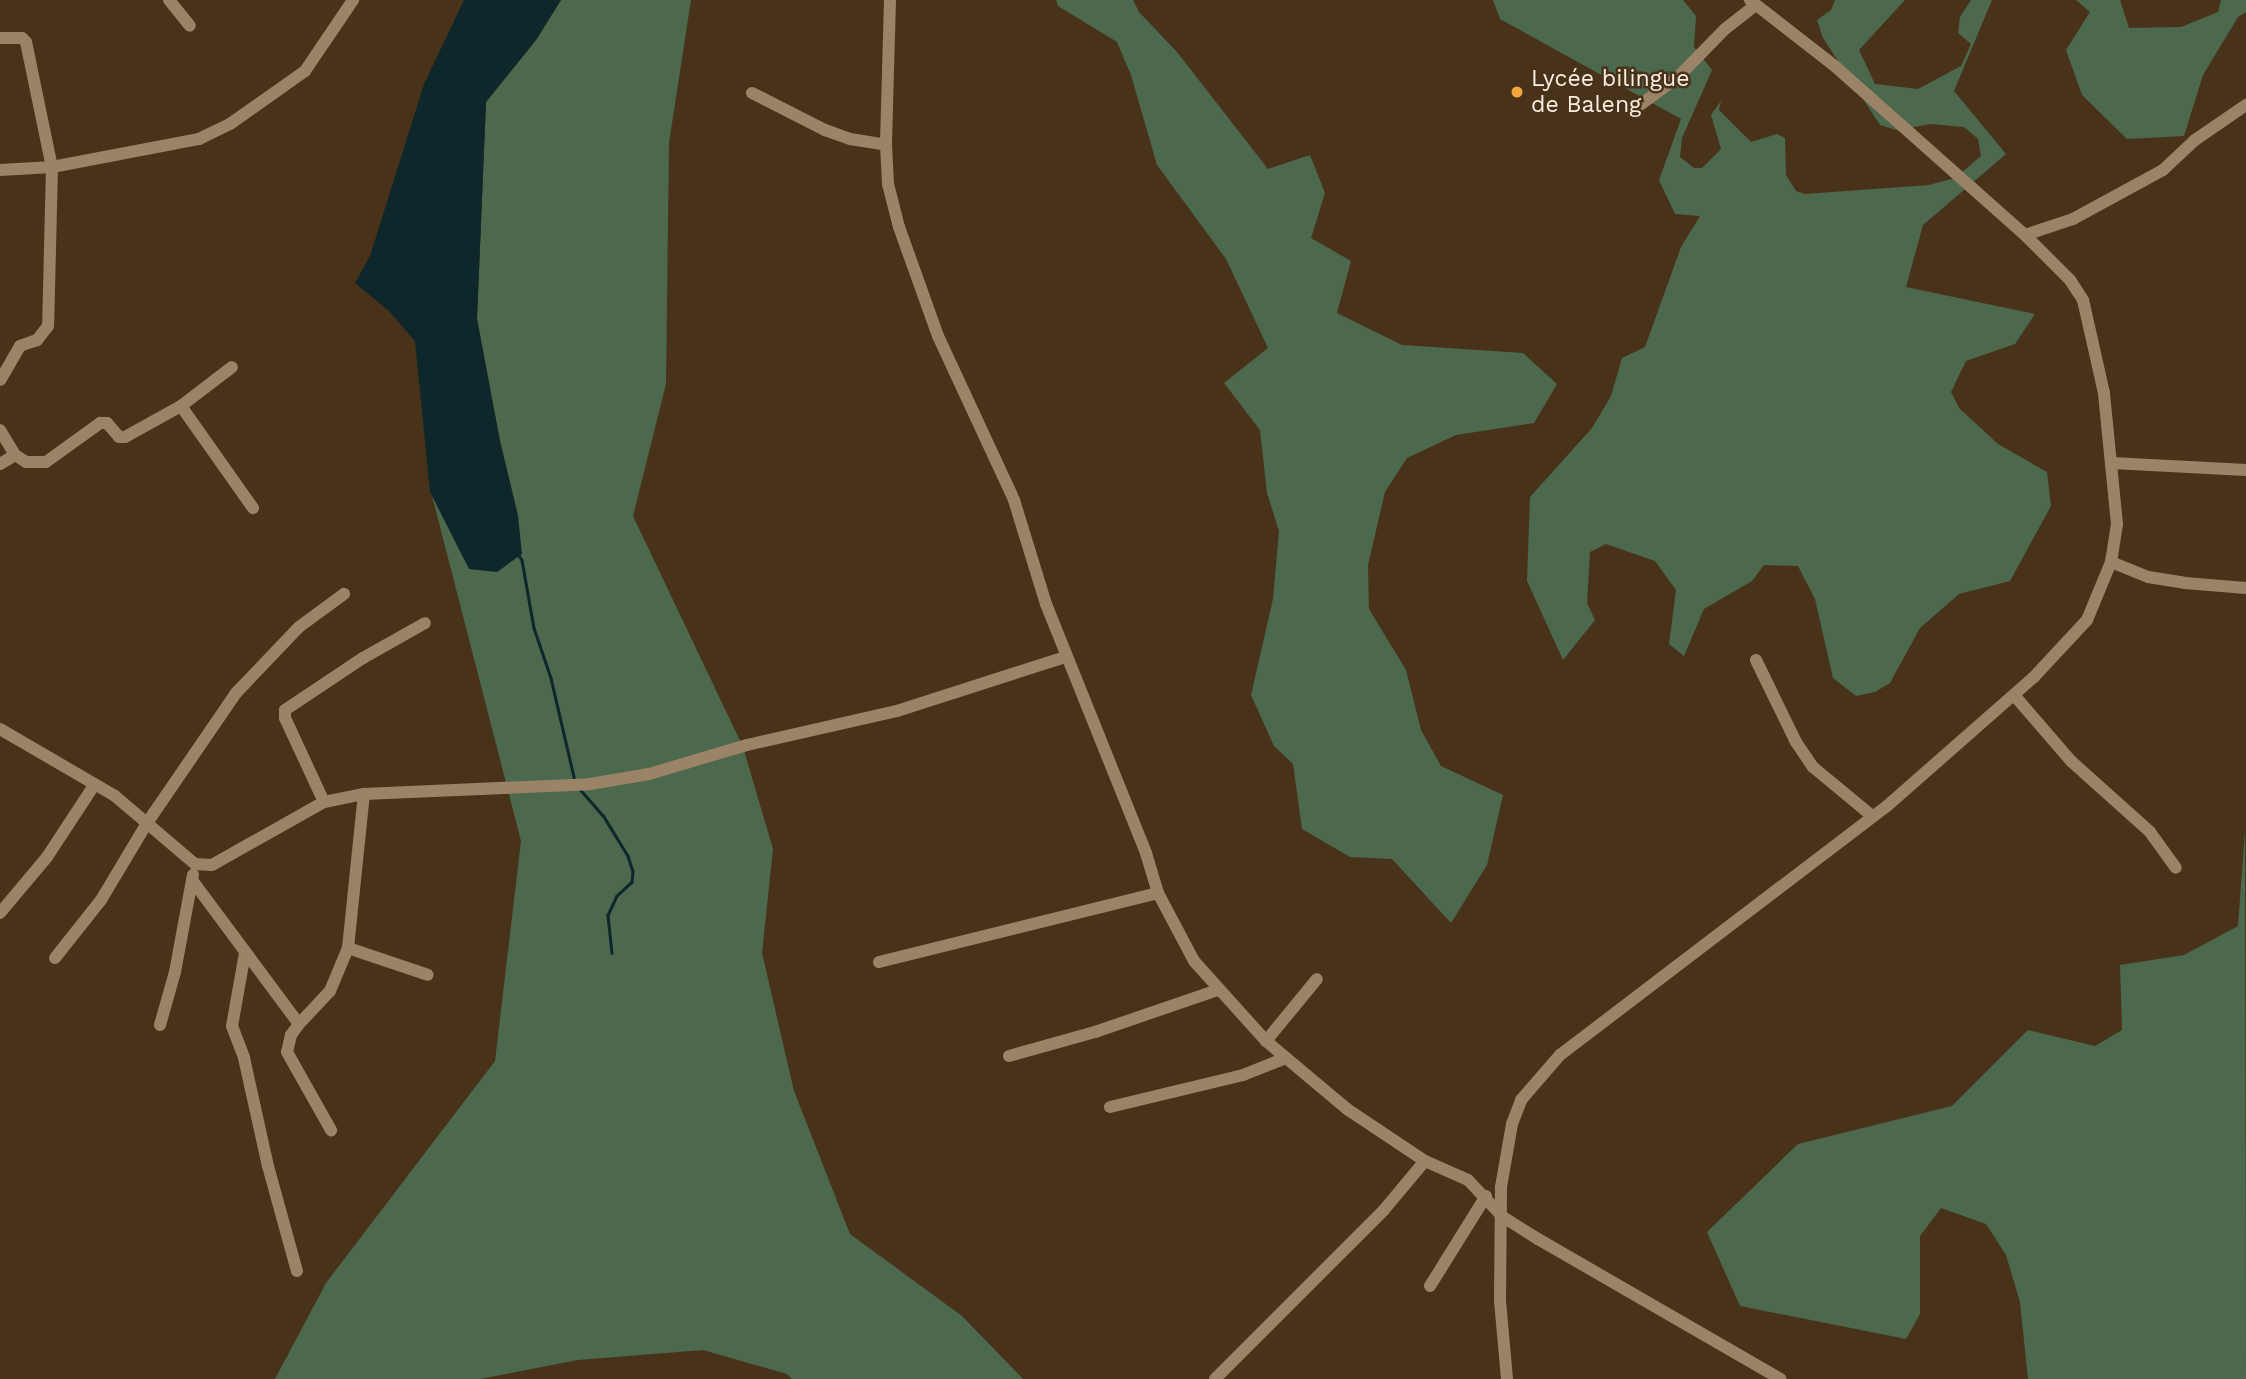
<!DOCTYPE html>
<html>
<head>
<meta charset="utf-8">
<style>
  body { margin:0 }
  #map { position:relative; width:2246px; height:1379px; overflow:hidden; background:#48331a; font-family:"Work Sans",sans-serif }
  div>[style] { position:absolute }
  .green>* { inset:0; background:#4c684d }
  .water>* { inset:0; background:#0d272a }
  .stream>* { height:2.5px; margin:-1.25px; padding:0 1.25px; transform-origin:1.25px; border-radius:1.25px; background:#0d272a }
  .minor>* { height:12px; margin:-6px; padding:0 6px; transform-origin:6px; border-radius:6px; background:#9b8368 }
  .dots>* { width:19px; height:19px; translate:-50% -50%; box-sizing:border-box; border:4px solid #48331a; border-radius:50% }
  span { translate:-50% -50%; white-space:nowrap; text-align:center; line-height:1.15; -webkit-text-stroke:5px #48331a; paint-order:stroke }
  .poi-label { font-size:23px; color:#fbeddf }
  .left { translate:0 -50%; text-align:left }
</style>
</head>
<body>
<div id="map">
  <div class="green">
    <div style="clip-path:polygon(561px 0,691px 0,669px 143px,666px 384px,633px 516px,743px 747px,773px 849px,762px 953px,794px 1091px,850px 1234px,962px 1316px,1023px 1379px,792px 1379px,787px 1374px,703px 1350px,578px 1360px,480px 1379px,275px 1379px,326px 1283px,495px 1061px,521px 841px,429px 484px,470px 569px,518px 516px,500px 441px,477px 319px,486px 102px,536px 40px)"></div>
    <div style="clip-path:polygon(1056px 0,1133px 0,1139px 12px,1177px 52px,1268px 169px,1310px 155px,1325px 193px,1311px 238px,1351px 261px,1337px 313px,1402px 345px,1523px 353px,1557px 384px,1534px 423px,1456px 435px,1407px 458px,1385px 492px,1368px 565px,1369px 609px,1406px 670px,1421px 730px,1441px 766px,1503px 795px,1487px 865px,1451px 923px,1392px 859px,1350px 857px,1302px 829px,1293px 764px,1274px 746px,1251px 695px,1273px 599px,1279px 531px,1267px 493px,1260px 430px,1224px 383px,1268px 348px,1226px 259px,1157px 165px,1131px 75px,1117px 42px,1058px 6px)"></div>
    <div style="clip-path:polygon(1493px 0,1683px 0,1696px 16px,1694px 47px,1712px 70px,1682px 138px,1680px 157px,1694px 168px,1702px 168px,1721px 149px,1711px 115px,1721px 101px,1719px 110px,1751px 142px,1777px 134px,1785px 138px,1786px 175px,1796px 191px,1805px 194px,1929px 185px,1955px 178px,1981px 156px,1978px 139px,1964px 127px,1931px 124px,1896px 130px,1880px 125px,1823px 38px,1817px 20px,1831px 10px,1835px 0,1905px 0,1859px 50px,1875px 84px,1918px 89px,1961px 66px,1971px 44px,1958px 33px,1960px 17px,1971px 0,1992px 0,1954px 91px,2006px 154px,1923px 225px,1906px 287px,2035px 314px,2015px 344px,1966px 361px,1951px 392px,1959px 408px,1998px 444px,2047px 472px,2051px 506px,2010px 581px,1959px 594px,1920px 628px,1890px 683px,1875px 692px,1856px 696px,1833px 678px,1815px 599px,1798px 566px,1764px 565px,1752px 581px,1704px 609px,1684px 656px,1669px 644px,1676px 590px,1655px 561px,1606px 544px,1590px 552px,1587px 603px,1595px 620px,1563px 660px,1527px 581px,1530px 497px,1592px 428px,1611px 396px,1622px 358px,1645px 347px,1681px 247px,1700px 216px,1675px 214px,1659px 180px,1681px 119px,1500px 19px)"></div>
    <div style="clip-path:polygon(2076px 0,2120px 0,2129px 28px,2181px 27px,2218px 12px,2221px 0,2246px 0,2246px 12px,2238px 17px,2203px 75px,2184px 136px,2127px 139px,2082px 95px,2066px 50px,2090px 12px)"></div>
    <div style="clip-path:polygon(2245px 831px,2246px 1379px,2028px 1379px,2020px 1302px,2006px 1255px,1986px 1224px,1941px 1208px,1920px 1236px,1920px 1314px,1906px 1339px,1740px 1306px,1707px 1232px,1798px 1144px,1952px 1106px,2028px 1030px,2095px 1046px,2122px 1030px,2120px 965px,2184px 955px,2238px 926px)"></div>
  </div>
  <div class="water">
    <div style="clip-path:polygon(464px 0,561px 0,536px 40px,486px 102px,477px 319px,500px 441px,518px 516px,522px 554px,497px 572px,469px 569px,430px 492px,415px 341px,388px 310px,355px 283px,370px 256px,424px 84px)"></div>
  </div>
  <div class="stream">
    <div style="left:518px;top:554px;width:7px;rotate:56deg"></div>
    <div style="left:522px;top:560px;width:69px;rotate:80deg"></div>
    <div style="left:534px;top:628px;width:53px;rotate:71.2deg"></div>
    <div style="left:551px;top:678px;width:106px;rotate:76.9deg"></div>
    <div style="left:580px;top:789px;width:35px;rotate:49deg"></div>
    <div style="left:603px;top:815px;width:48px;rotate:58.6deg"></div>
    <div style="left:628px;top:856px;width:16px;rotate:72deg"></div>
    <div style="left:633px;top:871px;width:11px;rotate:95deg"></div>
    <div style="left:632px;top:882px;width:21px;rotate:137deg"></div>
    <div style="left:617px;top:896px;width:21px;rotate:115deg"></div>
    <div style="left:608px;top:915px;width:38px;rotate:84deg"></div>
  </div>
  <div class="minor">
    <div style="left:169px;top:0;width:33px;rotate:51deg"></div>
    <div style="left:890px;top:0;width:145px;rotate:91.6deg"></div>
    <div style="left:886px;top:145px;width:39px;rotate:87deg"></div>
    <div style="left:888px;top:184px;width:44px;rotate:75.7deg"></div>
    <div style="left:899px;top:227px;width:116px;rotate:70.3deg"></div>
    <div style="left:938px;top:336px;width:181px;rotate:65.1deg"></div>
    <div style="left:1014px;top:500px;width:109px;rotate:72.9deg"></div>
    <div style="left:1046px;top:604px;width:268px;rotate:68.1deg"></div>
    <div style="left:1146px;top:853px;width:42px;rotate:73.3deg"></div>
    <div style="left:1158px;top:893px;width:77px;rotate:62.1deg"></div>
    <div style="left:1194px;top:961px;width:108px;rotate:48deg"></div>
    <div style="left:1266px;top:1041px;width:106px;rotate:40deg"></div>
    <div style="left:1347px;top:1109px;width:94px;rotate:33.7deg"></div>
    <div style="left:1425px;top:1161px;width:47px;rotate:23.8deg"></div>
    <div style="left:1468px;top:1180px;width:51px;rotate:46.6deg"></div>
    <div style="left:1503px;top:1217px;width:41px;rotate:32.2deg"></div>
    <div style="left:1538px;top:1239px;width:280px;rotate:30deg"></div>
    <div style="left:0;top:38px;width:22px"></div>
    <div style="left:22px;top:38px;width:6px;rotate:45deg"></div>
    <div style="left:26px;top:42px;width:128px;rotate:78.3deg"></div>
    <div style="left:52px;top:167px;width:159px;rotate:91.4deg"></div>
    <div style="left:48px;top:326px;width:18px;rotate:128deg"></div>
    <div style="left:37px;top:340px;width:18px;rotate:161deg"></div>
    <div style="left:20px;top:346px;width:39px;rotate:120deg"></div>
    <div style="left:752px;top:93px;width:82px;rotate:26.9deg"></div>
    <div style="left:825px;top:130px;width:27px;rotate:20deg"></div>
    <div style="left:850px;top:139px;width:36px;rotate:9deg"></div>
    <div style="left:1640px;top:105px;width:47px;rotate:-36.4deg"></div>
    <div style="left:1678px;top:77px;width:67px;rotate:-45.6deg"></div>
    <div style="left:1725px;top:29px;width:39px;rotate:-38deg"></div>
    <div style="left:0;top:170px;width:52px;rotate:-3.3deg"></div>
    <div style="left:52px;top:167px;width:150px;rotate:-10.8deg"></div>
    <div style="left:199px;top:139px;width:34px;rotate:-26deg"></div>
    <div style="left:230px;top:124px;width:92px;rotate:-35.2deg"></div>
    <div style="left:305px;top:71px;width:86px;rotate:-55.9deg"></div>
    <div style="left:2025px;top:235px;width:51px;rotate:-18.4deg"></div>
    <div style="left:2073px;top:219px;width:102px;rotate:-28.6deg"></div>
    <div style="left:2163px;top:170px;width:44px;rotate:-43.2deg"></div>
    <div style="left:2195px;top:140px;width:62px;rotate:-34.5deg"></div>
    <div style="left:181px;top:406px;width:125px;rotate:54.8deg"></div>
    <div style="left:0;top:430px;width:29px;rotate:59deg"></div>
    <div style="left:2112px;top:463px;width:134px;rotate:3deg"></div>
    <div style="left:0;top:464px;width:17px;rotate:-31deg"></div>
    <div style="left:15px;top:455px;width:13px;rotate:32deg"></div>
    <div style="left:26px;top:462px;width:20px"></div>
    <div style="left:46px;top:462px;width:67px;rotate:-35.8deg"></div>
    <div style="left:100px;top:423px;width:7px"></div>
    <div style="left:107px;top:423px;width:18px;rotate:49deg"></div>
    <div style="left:119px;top:437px;width:6px"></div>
    <div style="left:125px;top:437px;width:64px;rotate:-29deg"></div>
    <div style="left:181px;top:406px;width:64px;rotate:-37.4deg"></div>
    <div style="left:2111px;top:562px;width:40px;rotate:22deg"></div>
    <div style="left:2148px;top:577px;width:37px;rotate:9deg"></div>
    <div style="left:2185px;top:583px;width:61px;rotate:4.7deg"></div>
    <div style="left:1756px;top:660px;width:91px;rotate:64deg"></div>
    <div style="left:1796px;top:742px;width:30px;rotate:56deg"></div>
    <div style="left:1813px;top:767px;width:77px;rotate:39.7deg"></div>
    <div style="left:2014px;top:695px;width:87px;rotate:49.2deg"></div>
    <div style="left:2071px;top:761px;width:106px;rotate:41.9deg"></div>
    <div style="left:2150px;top:832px;width:44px;rotate:54.2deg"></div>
    <div style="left:0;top:729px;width:133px;rotate:30.2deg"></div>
    <div style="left:115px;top:796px;width:105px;rotate:40.4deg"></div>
    <div style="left:195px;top:864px;width:17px;rotate:3deg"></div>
    <div style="left:212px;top:865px;width:129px;rotate:-29.4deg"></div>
    <div style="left:324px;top:802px;width:41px;rotate:-11.3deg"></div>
    <div style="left:364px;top:794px;width:226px;rotate:-2.5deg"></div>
    <div style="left:590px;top:784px;width:60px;rotate:-9.6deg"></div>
    <div style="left:649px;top:774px;width:102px;rotate:-16.5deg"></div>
    <div style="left:747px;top:745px;width:154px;rotate:-12.8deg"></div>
    <div style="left:897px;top:711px;width:176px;rotate:-17.8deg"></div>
    <div style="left:324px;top:802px;width:93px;rotate:-114.9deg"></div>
    <div style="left:285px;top:718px;width:8px;rotate:-90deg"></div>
    <div style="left:285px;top:710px;width:94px;rotate:-33.7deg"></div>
    <div style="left:363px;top:658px;width:71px;rotate:-29.4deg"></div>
    <div style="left:192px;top:880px;width:179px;rotate:53.4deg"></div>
    <div style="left:299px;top:1024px;width:14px;rotate:126deg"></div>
    <div style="left:291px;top:1035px;width:17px;rotate:103deg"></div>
    <div style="left:287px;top:1052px;width:90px;rotate:60.6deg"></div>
    <div style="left:0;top:913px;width:73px;rotate:-50deg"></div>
    <div style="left:47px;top:857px;width:87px;rotate:-56.7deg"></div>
    <div style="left:348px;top:948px;width:84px;rotate:18.6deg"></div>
    <div style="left:245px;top:953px;width:74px;rotate:100.1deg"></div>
    <div style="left:232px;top:1026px;width:34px;rotate:69deg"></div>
    <div style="left:244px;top:1058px;width:111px;rotate:77.5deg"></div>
    <div style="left:268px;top:1166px;width:109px;rotate:74.6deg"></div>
    <div style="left:55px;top:958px;width:74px;rotate:-51.6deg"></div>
    <div style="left:101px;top:900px;width:90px;rotate:-59.1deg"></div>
    <div style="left:147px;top:823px;width:158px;rotate:-55.6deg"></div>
    <div style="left:236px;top:693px;width:91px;rotate:-46.3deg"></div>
    <div style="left:299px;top:627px;width:56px;rotate:-36.3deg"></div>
    <div style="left:879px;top:962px;width:287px;rotate:-13.9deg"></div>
    <div style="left:299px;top:1024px;width:45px;rotate:-46.8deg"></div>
    <div style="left:330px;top:991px;width:47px;rotate:-67.3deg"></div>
    <div style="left:348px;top:948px;width:155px;rotate:-84.1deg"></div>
    <div style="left:160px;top:1025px;width:55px;rotate:-74.2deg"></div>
    <div style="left:175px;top:972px;width:99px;rotate:-79.5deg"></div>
    <div style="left:1266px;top:1041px;width:80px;rotate:-50.6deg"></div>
    <div style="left:1009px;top:1056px;width:89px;rotate:-15.6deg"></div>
    <div style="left:1095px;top:1032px;width:130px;rotate:-18.9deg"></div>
    <div style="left:1110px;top:1107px;width:137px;rotate:-13.5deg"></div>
    <div style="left:1243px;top:1075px;width:46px;rotate:-21.6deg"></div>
    <div style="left:1430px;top:1286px;width:106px;rotate:-58.1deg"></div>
    <div style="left:1215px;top:1379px;width:238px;rotate:-45deg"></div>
    <div style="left:1383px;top:1211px;width:65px;rotate:-50deg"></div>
    <div style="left:1507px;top:1379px;width:79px;rotate:-95.1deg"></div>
    <div style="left:1500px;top:1300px;width:113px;rotate:-89.5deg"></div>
    <div style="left:1501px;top:1187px;width:64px;rotate:-80.1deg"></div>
    <div style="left:1512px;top:1124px;width:26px;rotate:-69deg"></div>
    <div style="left:1521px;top:1100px;width:60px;rotate:-49.1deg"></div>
    <div style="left:1560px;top:1055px;width:411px;rotate:-37.3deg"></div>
    <div style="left:1887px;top:806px;width:196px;rotate:-41.3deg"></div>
    <div style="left:2034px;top:677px;width:78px;rotate:-47.1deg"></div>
    <div style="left:2087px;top:620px;width:63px;rotate:-67.5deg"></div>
    <div style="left:2111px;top:562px;width:38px;rotate:-81deg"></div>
    <div style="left:2117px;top:524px;width:132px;rotate:-95.7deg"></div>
    <div style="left:2104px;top:393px;width:95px;rotate:-102.7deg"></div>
    <div style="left:2083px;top:300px;width:24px;rotate:-123deg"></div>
    <div style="left:2070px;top:280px;width:64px;rotate:-135deg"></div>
    <div style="left:2025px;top:235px;width:253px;rotate:-138.4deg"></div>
    <div style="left:1836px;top:67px;width:109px;rotate:-142.1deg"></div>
  </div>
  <div class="dots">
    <div style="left:1517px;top:92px;background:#f1a63f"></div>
  </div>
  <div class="poi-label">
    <span class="left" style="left:1531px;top:92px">Lycée bilingue<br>de Baleng</span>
  </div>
</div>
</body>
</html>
